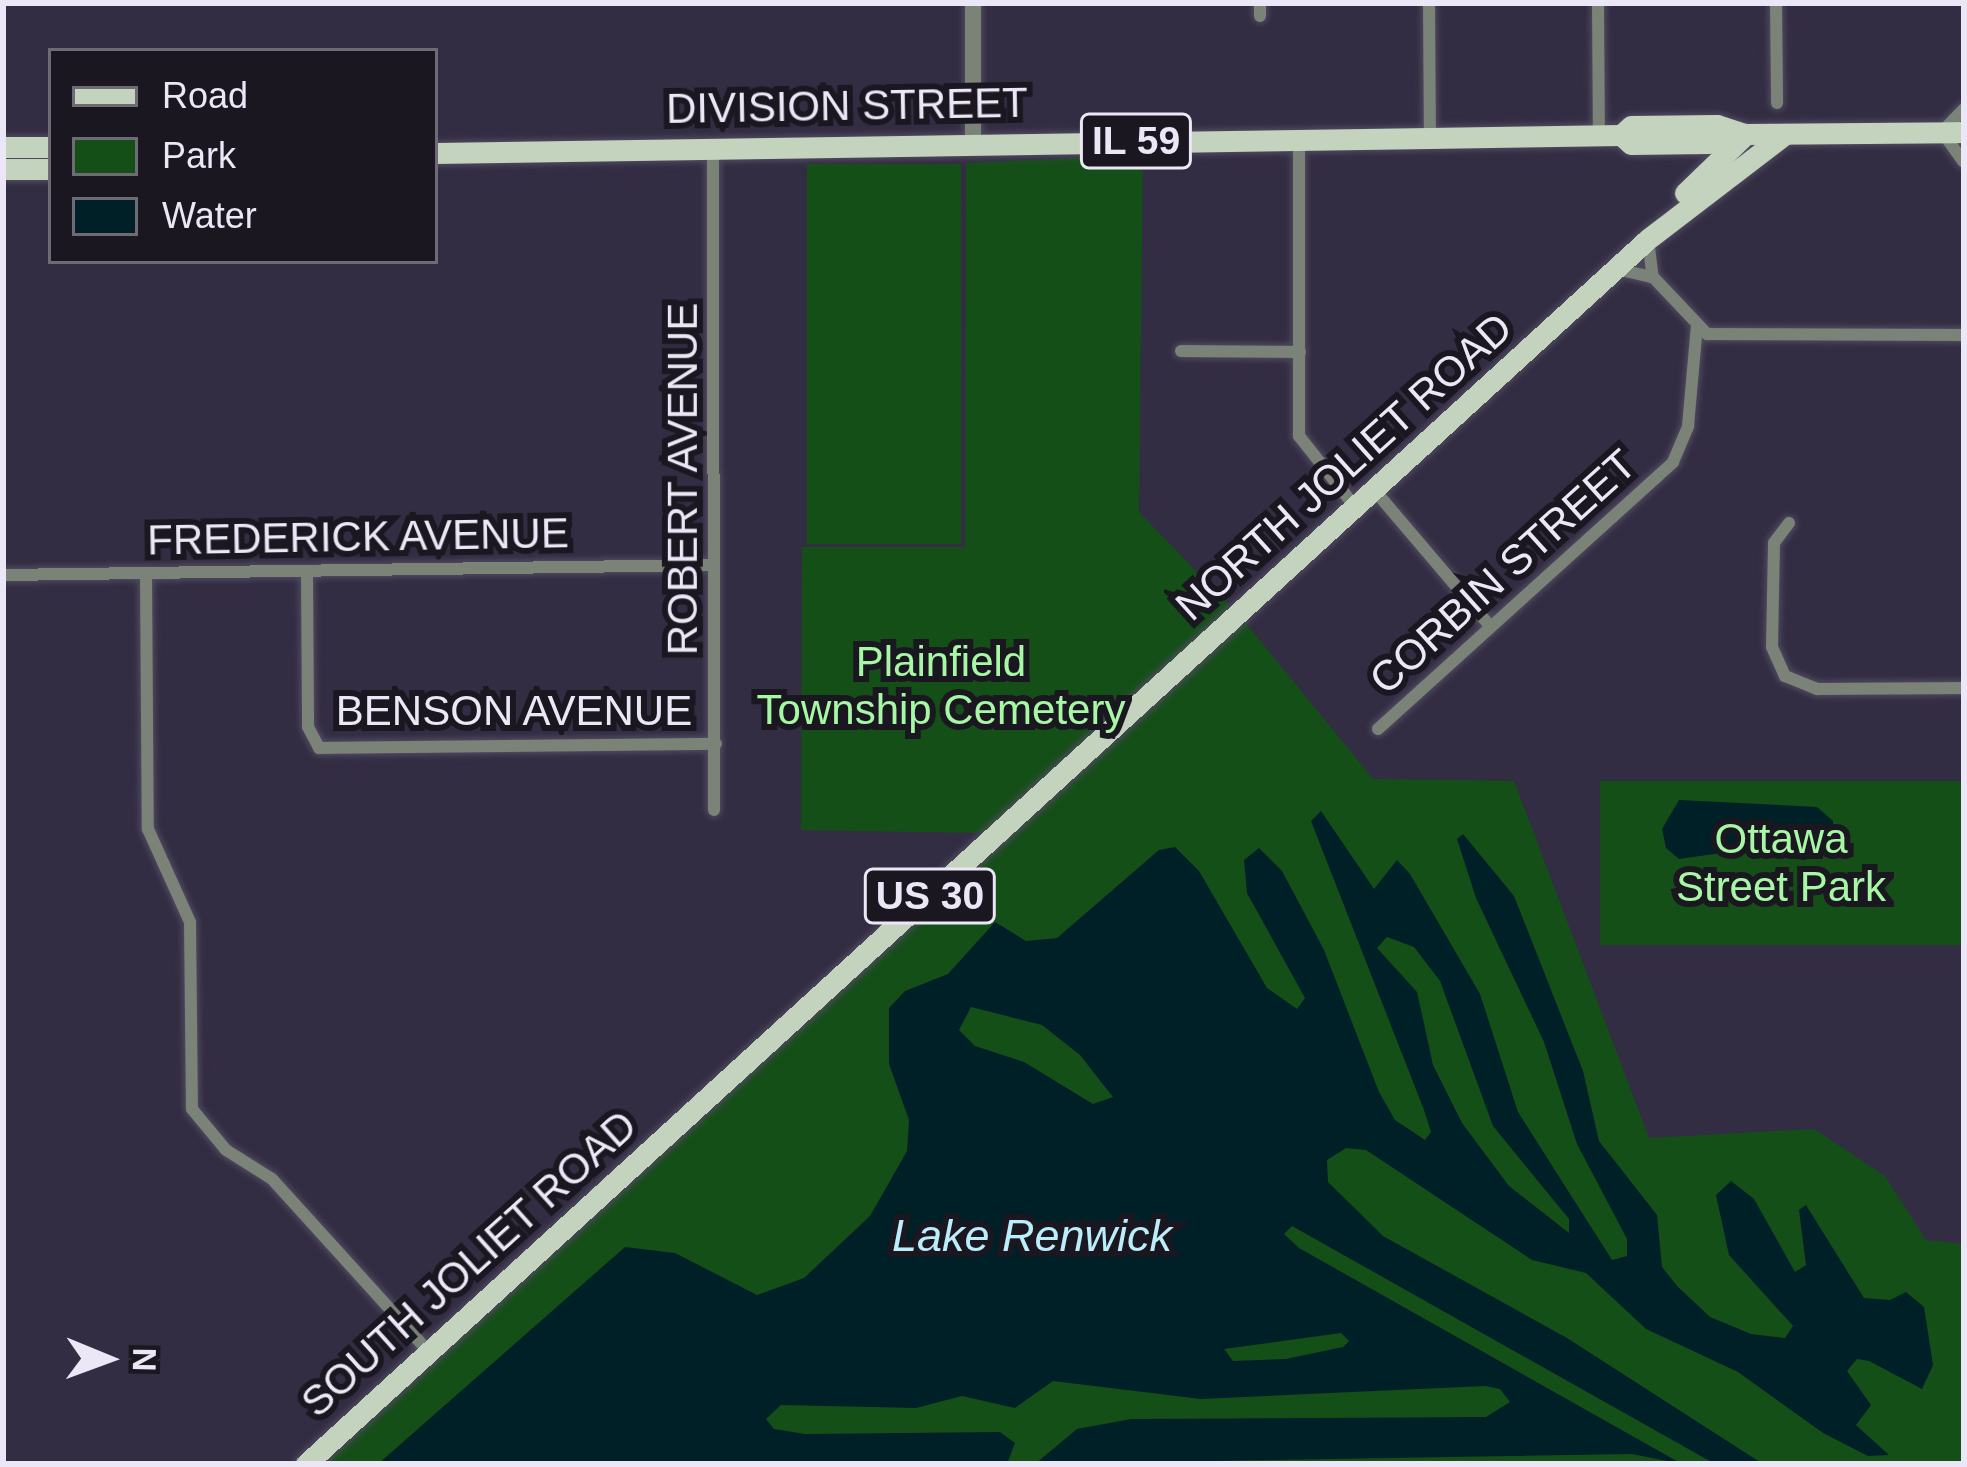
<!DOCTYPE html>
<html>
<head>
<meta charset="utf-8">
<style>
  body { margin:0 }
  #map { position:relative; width:1967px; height:1467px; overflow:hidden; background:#332d43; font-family:Helvetica,sans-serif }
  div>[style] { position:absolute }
  .green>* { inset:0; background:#154f18; transform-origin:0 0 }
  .water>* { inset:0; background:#002028 }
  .roads { filter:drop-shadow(0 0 3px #504b60) drop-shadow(0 0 3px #504b60) }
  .minor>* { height:12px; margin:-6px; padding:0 6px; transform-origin:6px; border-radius:6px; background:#7b8277 }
  .tertiary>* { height:16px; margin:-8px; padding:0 8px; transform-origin:8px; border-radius:8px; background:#7b8277 }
  .primary>* { height:21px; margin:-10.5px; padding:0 10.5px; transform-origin:10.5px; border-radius:10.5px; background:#c4d3bd }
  span { translate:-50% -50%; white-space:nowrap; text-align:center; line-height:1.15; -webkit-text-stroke:12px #1a1721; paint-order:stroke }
  .shield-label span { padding:3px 9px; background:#1a1721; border:3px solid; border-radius:9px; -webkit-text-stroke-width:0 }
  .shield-label { font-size:39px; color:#ebe7f6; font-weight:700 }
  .street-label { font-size:42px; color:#ebe7f6 }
  .park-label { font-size:42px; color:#a6f8a4 }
  .water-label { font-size:45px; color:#baeefb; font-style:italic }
  .frame { position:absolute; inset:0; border:6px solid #ebe7f6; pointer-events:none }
  .legend { position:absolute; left:48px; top:48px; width:390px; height:216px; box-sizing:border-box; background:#1a1721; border:3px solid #6e6a76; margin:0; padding:15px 21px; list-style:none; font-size:36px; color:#ebe7f6 }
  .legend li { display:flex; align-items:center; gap:24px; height:60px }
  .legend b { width:60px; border:3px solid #6e6a76 }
  .north { position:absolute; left:48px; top:1299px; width:120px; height:120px; -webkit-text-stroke:9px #1a1721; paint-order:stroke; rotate:91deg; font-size:33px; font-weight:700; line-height:48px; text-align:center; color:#ebe7f6 }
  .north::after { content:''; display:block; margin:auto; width:42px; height:54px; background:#ebe7f6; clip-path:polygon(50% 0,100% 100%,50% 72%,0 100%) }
</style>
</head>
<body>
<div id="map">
  <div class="green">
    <div style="clip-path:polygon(1143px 155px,1139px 512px,1232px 608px,983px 833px,801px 830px,802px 547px,965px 547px,966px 163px)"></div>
    <div style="left:961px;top:164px;width:380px;height:154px;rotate:90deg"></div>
    <div style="clip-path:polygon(1245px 622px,1373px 779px,1514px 781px,1649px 1138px,1814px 1129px,1885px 1176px,1926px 1240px,1964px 1244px,1964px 1464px,324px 1464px)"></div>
    <div style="left:1600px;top:781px;width:364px;height:164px"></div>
  </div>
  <div class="water">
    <div style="clip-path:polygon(1679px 800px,1817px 807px,1833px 821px,1833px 851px,1804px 860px,1735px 851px,1679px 859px,1666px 848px,1662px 829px)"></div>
    <div style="clip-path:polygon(evenodd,1321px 811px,1374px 889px,1397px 860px,1410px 874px,1480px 994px,1518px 1112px,1612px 1260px,1627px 1256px,1627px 1239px,1577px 1144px,1544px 1042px,1476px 898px,1457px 839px,1463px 834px,1514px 896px,1583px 1071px,1599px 1141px,1657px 1215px,1662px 1267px,1678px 1287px,1710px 1317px,1751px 1334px,1785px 1338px,1793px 1326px,1729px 1255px,1716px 1195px,1731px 1181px,1754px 1199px,1795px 1272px,1806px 1265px,1799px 1210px,1806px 1205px,1864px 1298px,1890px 1300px,1906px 1292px,1924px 1307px,1933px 1365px,1922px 1389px,1869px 1361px,1857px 1359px,1847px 1371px,1871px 1405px,1856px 1425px,1889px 1455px,1868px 1456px,1823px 1433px,1738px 1372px,1646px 1329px,1586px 1273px,1532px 1260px,1366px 1150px,1346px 1148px,1327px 1160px,1328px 1182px,1383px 1236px,1567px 1338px,1763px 1464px,1715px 1464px,1292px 1226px,1284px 1234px,1299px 1248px,1682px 1464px,1632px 1454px,1035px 1464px,1077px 1429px,1131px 1419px,1486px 1417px,1510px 1402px,1500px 1389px,1485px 1386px,1201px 1399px,1053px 1381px,1015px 1408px,962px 1396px,916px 1408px,781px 1405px,766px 1419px,774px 1429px,805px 1434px,1000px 1432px,1015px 1443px,1007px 1464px,378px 1464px,625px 1247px,675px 1253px,757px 1295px,804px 1278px,870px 1216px,907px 1151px,909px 1120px,889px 1064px,889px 1008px,905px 991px,948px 974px,995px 922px,1026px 941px,1057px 938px,1159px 850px,1175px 847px,1199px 871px,1267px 988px,1297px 1009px,1305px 998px,1247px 893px,1244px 860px,1259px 848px,1282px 871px,1324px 950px,1379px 1092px,1395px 1120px,1425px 1140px,1431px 1132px,1424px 1110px,1311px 821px,1321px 811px,1387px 937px,1414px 947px,1440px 981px,1493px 1126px,1569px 1219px,1569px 1233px,1509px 1186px,1462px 1123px,1433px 1065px,1417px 992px,1377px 948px,1387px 937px,1321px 811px,971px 1007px,1042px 1025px,1080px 1055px,1113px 1097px,1093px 1104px,1024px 1062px,975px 1046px,959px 1030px,971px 1007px,1321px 811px,1341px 1333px,1349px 1341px,1343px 1347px,1286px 1359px,1233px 1361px,1224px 1349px,1341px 1333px)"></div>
  </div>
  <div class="roads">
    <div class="minor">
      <div style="left:1260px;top:3px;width:13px;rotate:90deg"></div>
      <div style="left:1429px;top:3px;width:135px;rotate:89.6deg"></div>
      <div style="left:1598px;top:3px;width:133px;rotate:89.6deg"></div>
      <div style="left:1776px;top:3px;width:100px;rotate:89.4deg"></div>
      <div style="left:1964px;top:109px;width:32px;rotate:134deg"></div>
      <div style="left:1942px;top:132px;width:37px;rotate:54deg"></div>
      <div style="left:1299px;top:140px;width:296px;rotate:90deg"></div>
      <div style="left:1299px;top:436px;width:92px;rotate:51.6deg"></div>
      <div style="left:713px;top:148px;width:662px;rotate:89.91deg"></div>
      <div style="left:1648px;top:239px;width:38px;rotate:83deg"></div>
      <div style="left:1653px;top:277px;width:79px;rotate:46.5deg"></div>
      <div style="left:1707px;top:334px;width:257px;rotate:0.2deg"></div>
      <div style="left:1617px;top:269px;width:37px;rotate:13deg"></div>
      <div style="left:1181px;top:351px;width:119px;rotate:0.5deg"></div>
      <div style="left:1376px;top:492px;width:176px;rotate:49.6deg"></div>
      <div style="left:1789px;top:523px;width:25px;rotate:127deg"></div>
      <div style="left:1774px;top:543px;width:104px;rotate:91.1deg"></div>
      <div style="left:1772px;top:647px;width:32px;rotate:66deg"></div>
      <div style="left:1785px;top:676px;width:35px;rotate:22deg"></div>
      <div style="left:1817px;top:689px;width:147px;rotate:-0.4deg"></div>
      <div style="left:307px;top:572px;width:155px;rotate:89.6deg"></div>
      <div style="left:308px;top:727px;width:24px;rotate:62deg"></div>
      <div style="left:319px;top:748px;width:397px;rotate:-0.6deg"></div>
      <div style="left:146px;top:574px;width:255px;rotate:89.6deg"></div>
      <div style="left:148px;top:829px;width:102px;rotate:65.7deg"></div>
      <div style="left:190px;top:922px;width:187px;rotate:89.4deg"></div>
      <div style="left:192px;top:1109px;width:53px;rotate:50.3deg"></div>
      <div style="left:226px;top:1150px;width:54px;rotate:32.2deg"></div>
      <div style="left:272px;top:1179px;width:235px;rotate:47.8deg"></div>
      <div style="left:3px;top:575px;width:711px;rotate:-0.81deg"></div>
      <div style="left:1378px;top:729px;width:398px;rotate:-42.1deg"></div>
      <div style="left:1673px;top:462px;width:39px;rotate:-67deg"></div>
      <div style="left:1688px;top:426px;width:101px;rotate:-84.9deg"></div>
    </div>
    <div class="tertiary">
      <div style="left:973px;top:142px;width:139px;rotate:-90deg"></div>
    </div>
    <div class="primary">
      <div style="left:1621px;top:135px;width:13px;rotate:-42deg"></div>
      <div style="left:1631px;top:126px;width:86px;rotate:-0.7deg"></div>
      <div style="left:1717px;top:125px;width:28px;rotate:18deg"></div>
      <div style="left:3px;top:147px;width:48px"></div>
      <div style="left:435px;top:153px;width:1186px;rotate:-0.87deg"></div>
      <div style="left:1621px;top:135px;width:13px;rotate:42deg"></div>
      <div style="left:1631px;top:144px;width:77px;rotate:-0.7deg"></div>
      <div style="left:1708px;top:143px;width:38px;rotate:-14deg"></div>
      <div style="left:1745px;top:134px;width:219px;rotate:-0.5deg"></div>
      <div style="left:3px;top:169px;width:48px"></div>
      <div style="left:1685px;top:193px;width:83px;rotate:-44deg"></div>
      <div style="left:306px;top:1464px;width:1817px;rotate:-42.39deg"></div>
      <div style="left:1648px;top:239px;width:171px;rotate:-37.4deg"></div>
    </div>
  </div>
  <div class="shield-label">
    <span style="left:1136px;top:141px">IL 59</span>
    <span style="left:930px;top:896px">US 30</span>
  </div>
  <div class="street-label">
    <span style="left:847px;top:106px;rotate:-1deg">DIVISION STREET</span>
    <span style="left:1344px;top:467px;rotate:-42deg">NORTH JOLIET ROAD</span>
    <span style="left:683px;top:479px;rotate:-90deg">ROBERT AVENUE</span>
    <span style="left:358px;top:537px;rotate:-1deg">FREDERICK AVENUE</span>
    <span style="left:1503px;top:572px;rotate:-42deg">CORBIN STREET</span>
    <span style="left:514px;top:711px">BENSON AVENUE</span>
    <span style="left:469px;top:1264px;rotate:-42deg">SOUTH JOLIET ROAD</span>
  </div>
  <div class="park-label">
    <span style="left:941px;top:686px">Plainfield<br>Township Cemetery</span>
    <span style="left:1781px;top:863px">Ottawa<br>Street Park</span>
  </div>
  <div class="water-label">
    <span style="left:1032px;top:1236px">Lake Renwick</span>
  </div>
  <div class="frame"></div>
  <ul class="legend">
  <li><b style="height:15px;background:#c4d3bd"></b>Road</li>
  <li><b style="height:33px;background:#154f18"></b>Park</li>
  <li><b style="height:33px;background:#002028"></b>Water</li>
  </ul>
  <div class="north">N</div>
</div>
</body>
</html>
